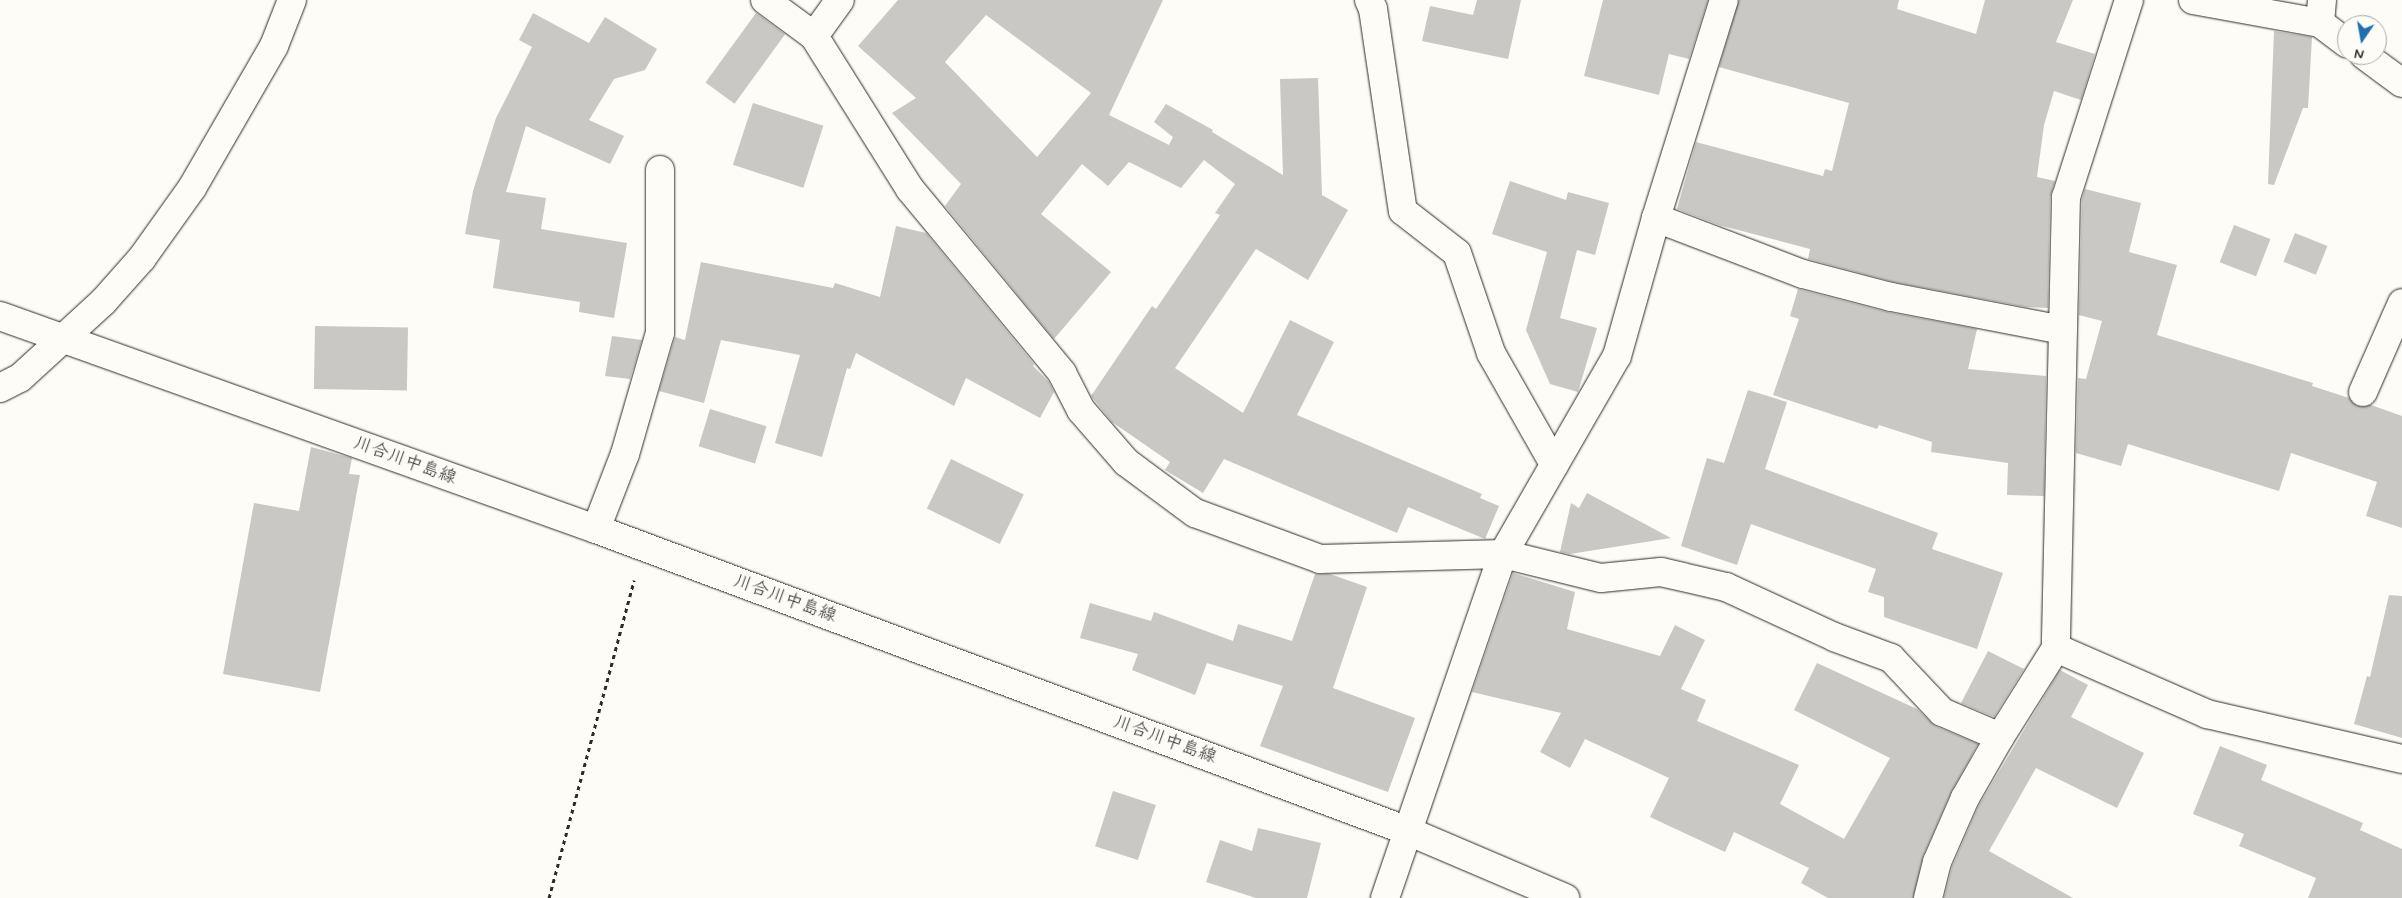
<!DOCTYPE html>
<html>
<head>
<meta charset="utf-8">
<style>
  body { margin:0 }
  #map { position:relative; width:2402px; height:898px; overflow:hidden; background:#fdfcf7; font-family:Mynerve,"Klee One",sans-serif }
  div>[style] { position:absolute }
  .building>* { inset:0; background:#c9c8c4; transform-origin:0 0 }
  .path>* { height:3px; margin-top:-1.5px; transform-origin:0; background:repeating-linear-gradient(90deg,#2b2b2b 0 4px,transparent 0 8px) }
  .roads { filter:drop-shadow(0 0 1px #2b2b2b) drop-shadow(0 0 1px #2b2b2b) }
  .minor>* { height:28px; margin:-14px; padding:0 14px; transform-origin:14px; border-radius:14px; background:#fdfcf7 }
  .major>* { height:28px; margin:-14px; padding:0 14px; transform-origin:14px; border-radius:14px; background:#fdfcf7 }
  span { translate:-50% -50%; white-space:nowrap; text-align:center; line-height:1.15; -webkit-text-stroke:4.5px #fdfcf7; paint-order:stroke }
  .street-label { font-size:18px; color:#2b2b2b }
  .north { position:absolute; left:2337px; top:15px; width:50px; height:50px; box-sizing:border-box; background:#fdfcf7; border:1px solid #a9a8a5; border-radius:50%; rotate:192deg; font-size:14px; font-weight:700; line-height:20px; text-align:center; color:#2b2b2b }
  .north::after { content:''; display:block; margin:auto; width:18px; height:22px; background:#1f6fb2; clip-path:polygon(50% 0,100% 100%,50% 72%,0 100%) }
</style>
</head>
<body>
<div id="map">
  <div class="building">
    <div style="clip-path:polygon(evenodd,898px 0,1163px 0,1109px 115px,1169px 145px,1173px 137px,1154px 122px,1166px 104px,1213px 130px,1212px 132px,1283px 175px,1280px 79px,1318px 78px,1322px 195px,1348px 210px,1308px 280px,1256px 249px,1175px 368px,1243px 413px,1290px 320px,1334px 342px,1297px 415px,1482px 494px,1480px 498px,1499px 506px,1485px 539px,1408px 507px,1397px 533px,1224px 459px,1203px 493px,1165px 470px,1170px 462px,1112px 422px,1091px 396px,1152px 306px,1156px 309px,1220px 215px,1215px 213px,1235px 184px,1204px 160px,1181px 188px,1129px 162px,1108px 186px,1082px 164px,1041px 214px,1111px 272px,1054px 339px,945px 206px,961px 184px,892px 113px,916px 98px,858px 46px,898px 0,986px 15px,1091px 93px,1037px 157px,945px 62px,986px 15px)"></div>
    <div style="clip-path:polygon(1477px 0,1521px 0,1508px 59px,1422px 41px,1430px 6px,1473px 15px)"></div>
    <div style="clip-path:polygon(1603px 0,1708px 0,1689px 59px,1669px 54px,1659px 95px,1584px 76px)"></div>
    <div style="clip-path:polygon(1739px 0,1899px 0,1897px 9px,1976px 34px,1985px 0,2073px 0,2056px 42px,2095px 54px,2081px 100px,2054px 91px,2044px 125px,2037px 177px,2055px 181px,2050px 197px,2048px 308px,2026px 307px,1894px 282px,1808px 259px,1810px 249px,1719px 225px,1677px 209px,1696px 142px,1823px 176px,1825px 169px,1832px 171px,1849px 103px,1719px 67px)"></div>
    <div style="clip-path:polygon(533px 13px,589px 43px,605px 17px,657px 49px,645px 70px,614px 79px,589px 120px,624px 136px,610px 164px,526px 126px,506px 192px,546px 198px,541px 229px,627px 243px,614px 318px,579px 312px,580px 302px,493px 288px,500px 240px,465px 234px,473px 191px,496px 118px,532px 47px,519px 40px)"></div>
    <div style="left:756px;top:13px;width:36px;height:86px;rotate:36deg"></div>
    <div style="clip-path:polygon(2274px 31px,2312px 37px,2308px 108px,2303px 108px,2274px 185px,2268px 184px)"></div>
    <div style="left:753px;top:103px;width:74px;height:65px;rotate:18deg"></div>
    <div style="clip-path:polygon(1510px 181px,1566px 200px,1568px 192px,1609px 203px,1595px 255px,1577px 250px,1560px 318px,1597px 328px,1578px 392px,1550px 384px,1526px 330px,1547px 252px,1492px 234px)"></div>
    <div style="clip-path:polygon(2085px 189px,2141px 203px,2129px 252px,2177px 265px,2157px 335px,2313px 383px,2312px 386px,2349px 398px,2357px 406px,2371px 405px,2402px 416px,2402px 528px,2366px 516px,2377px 482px,2291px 453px,2279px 491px,2128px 444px,2121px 466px,2076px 453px,2078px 378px,2086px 379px,2102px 321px,2079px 315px,2082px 200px)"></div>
    <div style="left:2234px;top:225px;width:39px;height:40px;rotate:21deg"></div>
    <div style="clip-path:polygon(896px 226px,926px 233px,1034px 364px,1033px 366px,1049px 382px,1054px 392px,1040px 418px,966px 378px,954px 406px,856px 353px,850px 369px,847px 368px,822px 457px,775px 443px,800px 355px,721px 340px,704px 403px,659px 391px,675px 337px,685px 340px,701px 262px,833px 288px,835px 283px,880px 297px)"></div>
    <div style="left:2295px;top:233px;width:35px;height:31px;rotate:22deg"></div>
    <div style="clip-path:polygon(1798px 289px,1887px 312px,1977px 329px,1968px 369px,2046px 376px,2044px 496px,2007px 495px,2008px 463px,1931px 452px,1932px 442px,1879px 425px,1877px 429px,1773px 395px,1799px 319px,1790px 316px)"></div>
    <div style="left:315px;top:326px;width:93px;height:63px;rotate:1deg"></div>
    <div style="clip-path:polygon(612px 336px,642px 340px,630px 379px,605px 376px)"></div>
    <div style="clip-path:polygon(1748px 390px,1787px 402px,1765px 469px,1938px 533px,1932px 549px,2003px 573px,1977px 649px,1884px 617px,1884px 597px,1868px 592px,1876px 569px,1751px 524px,1737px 565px,1681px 546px,1707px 458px,1724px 463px)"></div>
    <div style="left:710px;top:409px;width:59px;height:39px;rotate:17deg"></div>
    <div style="clip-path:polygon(311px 447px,352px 458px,349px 474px,360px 475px,320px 692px,223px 674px,254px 503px,299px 511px)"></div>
    <div style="left:951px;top:459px;width:81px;height:55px;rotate:26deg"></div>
    <div style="clip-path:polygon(1587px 493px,1671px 538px,1570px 554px,1560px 552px,1571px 503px,1579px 508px)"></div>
    <div style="clip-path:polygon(1513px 573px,1575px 592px,1567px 629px,1660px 656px,1675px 625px,1705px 640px,1681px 689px,1706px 700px,1697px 721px,1799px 765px,1780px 804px,1844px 839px,1890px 758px,1794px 710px,1817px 663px,1917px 709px,1935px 726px,1978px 744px,1951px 792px,1923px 856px,1913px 898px,1828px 898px,1801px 883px,1809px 868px,1734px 832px,1725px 852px,1650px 817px,1669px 778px,1585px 739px,1570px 768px,1540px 752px,1561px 713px,1472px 692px)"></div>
    <div style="clip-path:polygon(1315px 574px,1330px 574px,1367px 587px,1333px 688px,1415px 718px,1388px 792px,1260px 746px,1283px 686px,1207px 663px,1195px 695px,1132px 670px,1138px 654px,1080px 638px,1090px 603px,1151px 621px,1154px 612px,1233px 641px,1238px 624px,1292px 641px)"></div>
    <div style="clip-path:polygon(2389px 595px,2402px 596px,2402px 738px,2354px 724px,2367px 676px,2370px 677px)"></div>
    <div style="clip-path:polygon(1988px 651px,2024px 669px,1994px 717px,1961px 703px)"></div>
    <div style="clip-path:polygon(2060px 670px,2088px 685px,2071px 717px,2144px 753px,2117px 808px,2036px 768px,1989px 851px,2073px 898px,1944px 898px,1952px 867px,1979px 805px)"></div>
    <div style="clip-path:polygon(2220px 746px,2267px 765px,2261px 780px,2363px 823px,2360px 830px,2402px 849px,2402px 898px,2308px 898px,2316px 878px,2239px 846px,2244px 834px,2193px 814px)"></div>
    <div style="left:1113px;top:791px;width:45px;height:58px;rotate:18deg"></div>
    <div style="clip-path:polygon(1258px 828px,1321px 843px,1307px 898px,1256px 898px,1206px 882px,1220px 840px,1252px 851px)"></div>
  </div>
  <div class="path">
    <div style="left:549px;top:898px;width:329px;rotate:-75deg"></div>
  </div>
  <div class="roads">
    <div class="minor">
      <div style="left:765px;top:0;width:61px;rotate:36.3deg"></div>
      <div style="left:814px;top:36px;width:181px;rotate:57.9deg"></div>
      <div style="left:910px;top:189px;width:239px;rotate:50.4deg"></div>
      <div style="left:1062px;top:373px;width:42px;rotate:62.8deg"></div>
      <div style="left:1081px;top:410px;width:69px;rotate:49.1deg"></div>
      <div style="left:1126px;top:462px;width:86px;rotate:36.5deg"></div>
      <div style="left:1195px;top:513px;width:133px;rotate:20.2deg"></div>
      <div style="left:1320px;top:559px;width:183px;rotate:-1.6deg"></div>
      <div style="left:1503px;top:554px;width:101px;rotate:13.8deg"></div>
      <div style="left:1601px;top:578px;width:60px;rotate:-5.7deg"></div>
      <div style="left:1661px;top:572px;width:67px;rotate:13deg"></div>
      <div style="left:1726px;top:587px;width:119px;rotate:24.8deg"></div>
      <div style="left:1834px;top:637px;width:61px;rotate:20.2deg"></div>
      <div style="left:1891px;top:658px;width:74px;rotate:46.6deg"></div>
      <div style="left:1942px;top:712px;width:63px;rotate:23.3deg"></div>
      <div style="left:1369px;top:0;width:10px;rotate:66deg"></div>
      <div style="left:1373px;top:9px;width:204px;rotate:81.6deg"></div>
      <div style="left:1403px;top:211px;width:68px;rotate:37.9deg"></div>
      <div style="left:1457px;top:253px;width:106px;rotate:71.2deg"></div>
      <div style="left:1491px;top:353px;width:128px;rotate:60.4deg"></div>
      <div style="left:2129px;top:0;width:207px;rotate:107.7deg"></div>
      <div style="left:2066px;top:197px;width:451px;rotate:91.3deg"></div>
      <div style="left:2056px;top:648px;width:165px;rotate:23.6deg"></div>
      <div style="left:2207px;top:714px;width:200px;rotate:13deg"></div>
      <div style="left:2193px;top:0;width:129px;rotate:10.3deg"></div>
      <div style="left:2322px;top:0;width:23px;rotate:95deg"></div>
      <div style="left:2320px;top:23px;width:34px;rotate:37deg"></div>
      <div style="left:814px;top:36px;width:44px;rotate:-54.2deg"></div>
      <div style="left:2364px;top:55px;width:47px;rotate:36.4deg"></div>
      <div style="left:1656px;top:218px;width:157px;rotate:20.9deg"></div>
      <div style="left:1803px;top:274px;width:91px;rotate:14.6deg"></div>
      <div style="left:1891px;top:297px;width:174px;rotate:10.9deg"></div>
      <div style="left:0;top:388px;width:22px;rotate:-27deg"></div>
      <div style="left:20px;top:378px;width:113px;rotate:-42.5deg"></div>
      <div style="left:103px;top:302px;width:59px;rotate:-48.4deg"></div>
      <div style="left:142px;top:258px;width:86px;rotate:-54.5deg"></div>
      <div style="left:192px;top:188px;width:164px;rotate:-60deg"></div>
      <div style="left:274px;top:46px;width:49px;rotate:-68.6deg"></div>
      <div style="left:2363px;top:392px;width:97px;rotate:-66.3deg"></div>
      <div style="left:596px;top:529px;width:80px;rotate:-68.9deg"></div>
      <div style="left:625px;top:454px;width:126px;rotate:-73.9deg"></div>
      <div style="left:660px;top:333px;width:163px;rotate:-90deg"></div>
      <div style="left:1385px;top:898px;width:364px;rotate:-71.1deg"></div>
      <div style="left:1503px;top:554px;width:228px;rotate:-60.1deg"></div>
      <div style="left:1617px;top:356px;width:143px;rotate:-74.2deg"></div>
      <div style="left:1656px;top:218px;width:228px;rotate:-72.7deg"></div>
      <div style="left:1928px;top:898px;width:37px;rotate:-76deg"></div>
      <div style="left:1937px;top:862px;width:70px;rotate:-66.4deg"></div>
      <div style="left:1965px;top:798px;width:70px;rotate:-60.2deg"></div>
      <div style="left:2000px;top:737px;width:105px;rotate:-57.8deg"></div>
    </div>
    <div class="major">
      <div style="left:0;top:316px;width:633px;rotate:19.67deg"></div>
      <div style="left:596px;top:529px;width:866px;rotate:20.4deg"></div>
      <div style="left:1408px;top:831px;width:171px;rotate:23.1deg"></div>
    </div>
  </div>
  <div class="street-label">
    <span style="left:405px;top:461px;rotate:20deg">川合川中島線</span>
    <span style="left:785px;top:599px;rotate:20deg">川合川中島線</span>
    <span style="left:1165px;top:740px;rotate:20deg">川合川中島線</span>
  </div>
  <div class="north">N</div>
</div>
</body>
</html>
